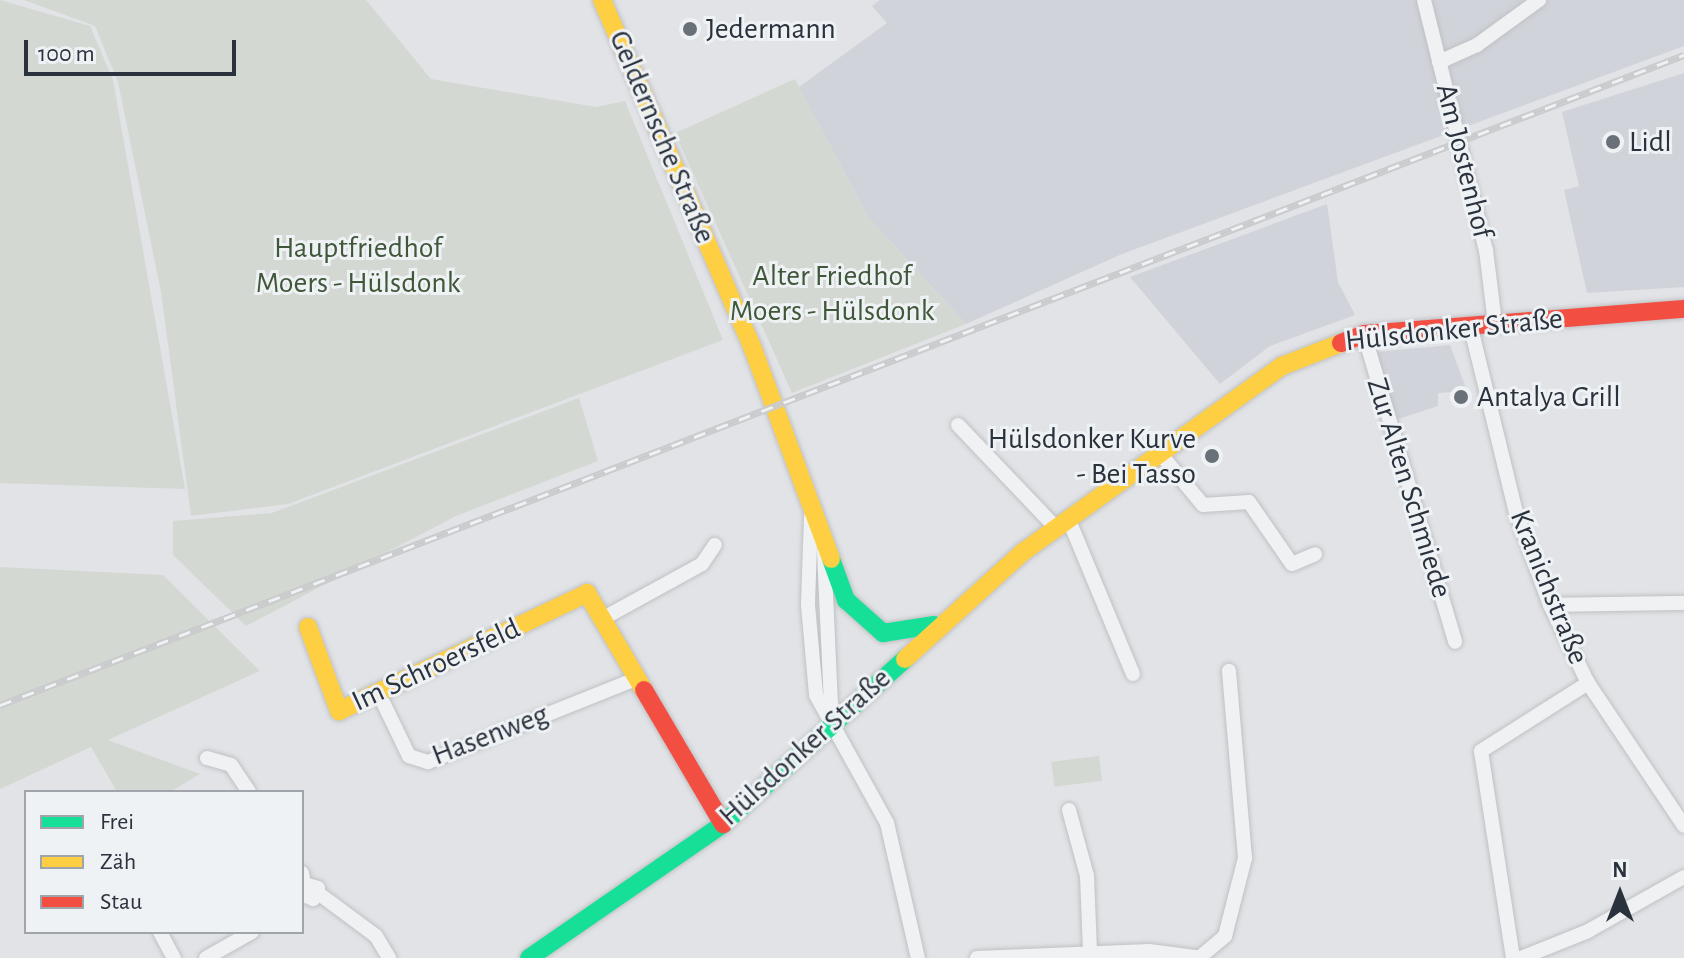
<!DOCTYPE html>
<html>
<head>
<meta charset="utf-8">
<style>
  body { margin:0 }
  #map { position:relative; width:1684px; height:958px; overflow:hidden; background:#e1e3e6; font-family:"Alegreya Sans",sans-serif }
  div>[style] { position:absolute }
  .built>* { inset:0; background:#d0d3d9 }
  .green>* { inset:0; background:#d3d9d2; transform-origin:0 0 }
  .roads { filter:drop-shadow(0 0 2px #c0c1c4) drop-shadow(0 0 2px #c0c1c4) }
  .street>* { height:14px; margin:-7px; padding:0 7px; transform-origin:7px; border-radius:7px; background:#f0f1f3 }
  .fast>* { height:18px; margin:-9px; padding:0 9px; transform-origin:9px; border-radius:9px; background:#16e098 }
  .slow>* { height:18px; margin:-9px; padding:0 9px; transform-origin:9px; border-radius:9px; background:#ffcf43 }
  .jam>* { height:18px; margin:-9px; padding:0 9px; transform-origin:9px; border-radius:9px; background:#f24e42 }
  .rail>* { height:7px; margin-top:-3.5px; transform-origin:0; background:repeating-linear-gradient(90deg,#eff2f5 0 12px,#cacbcd 0 24px); box-sizing:border-box; border-block:2px solid #cacbcd }
  .dots>* { width:22px; height:22px; translate:-50% -50%; box-sizing:border-box; border:4px solid #eff2f5; border-radius:50% }
  span { translate:-50% -50%; white-space:nowrap; text-align:center; line-height:1.15; -webkit-text-stroke:6px #eff2f5; paint-order:stroke }
  .poi-label { font-size:30px; color:#2a323d }
  .left { translate:0 -50%; text-align:left }
  .right { translate:-100% -50%; text-align:right }
  .street-label { font-size:30px; color:#2a323d }
  .park-label { font-size:30px; color:#415739 }
  .legend { position:absolute; left:24px; top:790px; width:280px; height:144px; box-sizing:border-box; background:#eff2f5; border:2px solid #a0a5ab; margin:0; padding:10px 14px; list-style:none; font-size:24px; color:#2a323d }
  .legend li { display:flex; align-items:center; gap:16px; height:40px }
  .legend b { width:40px; border:2px solid #a0a5ab }
  .north { position:absolute; left:1580px; top:854px; width:80px; height:80px; -webkit-text-stroke:6px #eff2f5; paint-order:stroke; rotate:0deg; font-size:22px; font-weight:700; line-height:32px; text-align:center; color:#2a323d }
  .north::after { content:''; display:block; margin:auto; width:28px; height:36px; background:#2a323d; clip-path:polygon(50% 0,100% 100%,50% 72%,0 100%) }
  .scale { position:absolute; left:24px; top:40px; width:212px; height:36px; box-sizing:border-box; border:4px solid #2a323d; border-top:0; padding-left:10px; font-size:24px; line-height:28px; white-space:nowrap; color:#2a323d; -webkit-text-stroke:6px #eff2f5; paint-order:stroke }
</style>
</head>
<body>
<div id="map">
  <div class="built">
    <div style="clip-path:polygon(880px 0,1684px 0,1684px 46px,1122px 254px,966px 324px,868px 217px,799px 87px,887px 23px,872px 6px)"></div>
    <div style="clip-path:polygon(1684px 73px,1684px 287px,1587px 293px,1564px 190px,1579px 186px,1562px 112px)"></div>
    <div style="clip-path:polygon(1327px 204px,1338px 282px,1355px 315px,1270px 346px,1220px 384px,1130px 277px)"></div>
    <div style="clip-path:polygon(1450px 345px,1467px 391px,1438px 393px,1438px 406px,1395px 420px,1376px 352px)"></div>
  </div>
  <div class="green">
    <div style="clip-path:polygon(0 0,90px 26px,113px 80px,185px 489px,0 483px)"></div>
    <div style="clip-path:polygon(24px 0,366px 0,431px 79px,596px 107px,625px 101px,723px 340px,288px 504px,191px 516px,161px 292px,118px 82px,95px 26px)"></div>
    <div style="clip-path:polygon(795px 79px,868px 217px,966px 324px,792px 393px,675px 133px)"></div>
    <div style="clip-path:polygon(579px 398px,598px 461px,456px 516px,246px 626px,173px 555px,173px 521px,272px 513px)"></div>
    <div style="clip-path:polygon(0 567px,163px 575px,260px 671px,108px 740px,200px 774px,170px 792px,117px 792px,91px 747px,0 789px)"></div>
    <div style="left:1099px;top:756px;width:25px;height:48px;rotate:83deg"></div>
  </div>
  <div class="roads">
    <div class="street">
      <div style="left:1424px;top:0;width:258px;rotate:76.1deg"></div>
      <div style="left:1486px;top:250px;width:74px;rotate:83deg"></div>
      <div style="left:1439px;top:62px;width:42px;rotate:-24.1deg"></div>
      <div style="left:1477px;top:45px;width:77px;rotate:-36deg"></div>
      <div style="left:1470px;top:324px;width:194px;rotate:76.3deg"></div>
      <div style="left:1516px;top:512px;width:99px;rotate:69.9deg"></div>
      <div style="left:1550px;top:605px;width:87px;rotate:64deg"></div>
      <div style="left:1588px;top:683px;width:172px;rotate:56.1deg"></div>
      <div style="left:1364px;top:334px;width:321px;rotate:73.5deg"></div>
      <div style="left:958px;top:425px;width:141px;rotate:46.4deg"></div>
      <div style="left:1158px;top:451px;width:70px;rotate:50.2deg"></div>
      <div style="left:1203px;top:505px;width:46px;rotate:-3.7deg"></div>
      <div style="left:1249px;top:502px;width:75px;rotate:55.3deg"></div>
      <div style="left:1292px;top:564px;width:25px;rotate:-23deg"></div>
      <div style="left:811px;top:517px;width:88px;rotate:92deg"></div>
      <div style="left:808px;top:605px;width:90px;rotate:84.9deg"></div>
      <div style="left:816px;top:695px;width:146px;rotate:61deg"></div>
      <div style="left:887px;top:823px;width:139px;rotate:77.1deg"></div>
      <div style="left:1068px;top:518px;width:169px;rotate:67.4deg"></div>
      <div style="left:824px;top:551px;width:175px;rotate:87.4deg"></div>
      <div style="left:1550px;top:605px;width:134px;rotate:-0.9deg"></div>
      <div style="left:602px;top:619px;width:114px;rotate:-28.8deg"></div>
      <div style="left:702px;top:564px;width:23px;rotate:-56deg"></div>
      <div style="left:379px;top:694px;width:69px;rotate:64.2deg"></div>
      <div style="left:409px;top:756px;width:20px;rotate:18deg"></div>
      <div style="left:428px;top:762px;width:223px;rotate:-21.8deg"></div>
      <div style="left:207px;top:758px;width:25px;rotate:16deg"></div>
      <div style="left:231px;top:765px;width:32px;rotate:56deg"></div>
      <div style="left:1069px;top:810px;width:68px;rotate:74.7deg"></div>
      <div style="left:1087px;top:876px;width:76px;rotate:87.7deg"></div>
      <div style="left:302px;top:873px;width:23px;rotate:80deg"></div>
      <div style="left:306px;top:896px;width:8px;rotate:23deg"></div>
      <div style="left:313px;top:899px;width:12px;rotate:-66deg"></div>
      <div style="left:318px;top:888px;width:10px;rotate:-163deg"></div>
      <div style="left:318px;top:893px;width:72px;rotate:36.6deg"></div>
      <div style="left:376px;top:936px;width:26px;rotate:59deg"></div>
      <div style="left:160px;top:932px;width:30px;rotate:62deg"></div>
      <div style="left:1200px;top:957px;width:33px;rotate:-40deg"></div>
      <div style="left:1225px;top:936px;width:81px;rotate:-75.6deg"></div>
      <div style="left:1245px;top:858px;width:188px;rotate:-94.9deg"></div>
      <div style="left:206px;top:958px;width:53px;rotate:-29.5deg"></div>
      <div style="left:977px;top:958px;width:172px;rotate:-2.3deg"></div>
      <div style="left:1149px;top:951px;width:54px;rotate:7.4deg"></div>
      <div style="left:1513px;top:958px;width:209px;rotate:-98.8deg"></div>
      <div style="left:1481px;top:751px;width:127px;rotate:-32.4deg"></div>
      <div style="left:1521px;top:958px;width:72px;rotate:-21.9deg"></div>
      <div style="left:1588px;top:931px;width:110px;rotate:-29.4deg"></div>
    </div>
    <div class="fast">
      <div style="left:831px;top:559px;width:44px;rotate:69.9deg"></div>
      <div style="left:846px;top:600px;width:50px;rotate:41.7deg"></div>
      <div style="left:883px;top:633px;width:52px;rotate:-8.9deg"></div>
      <div style="left:529px;top:958px;width:236px;rotate:-34.6deg"></div>
      <div style="left:723px;top:824px;width:246px;rotate:-42.2deg"></div>
    </div>
    <div class="slow">
      <div style="left:602px;top:0;width:380px;rotate:66.6deg"></div>
      <div style="left:753px;top:349px;width:224px;rotate:69.6deg"></div>
      <div style="left:308px;top:627px;width:90px;rotate:69.7deg"></div>
      <div style="left:339px;top:711px;width:275px;rotate:-25.4deg"></div>
      <div style="left:587px;top:593px;width:113px;rotate:59.6deg"></div>
      <div style="left:905px;top:659px;width:159px;rotate:-42.2deg"></div>
      <div style="left:1023px;top:552px;width:319px;rotate:-35.7deg"></div>
      <div style="left:1282px;top:366px;width:63px;rotate:-21.3deg"></div>
    </div>
    <div class="jam">
      <div style="left:1341px;top:343px;width:25px;rotate:-21deg"></div>
      <div style="left:1364px;top:334px;width:321px;rotate:-4.5deg"></div>
      <div style="left:644px;top:690px;width:156px;rotate:59.5deg"></div>
    </div>
  </div>
  <div class="rail">
    <div style="left:0;top:705px;width:1805px;rotate:-21.11deg"></div>
  </div>
  <div class="dots">
    <div style="left:690px;top:29px;background:#6a7078"></div>
    <div style="left:1613px;top:142px;background:#6a7078"></div>
    <div style="left:1461px;top:397px;background:#6a7078"></div>
    <div style="left:1212px;top:456px;background:#6a7078"></div>
  </div>
  <div class="poi-label">
    <span class="left" style="left:706px;top:29px">Jedermann</span>
    <span class="left" style="left:1629px;top:142px">Lidl</span>
    <span class="left" style="left:1477px;top:397px">Antalya Grill</span>
    <span class="right" style="left:1196px;top:456px">Hülsdonker Kurve<br>- Bei Tasso</span>
  </div>
  <div class="street-label">
    <span style="left:662px;top:137px;rotate:67deg">Geldernsche Straße</span>
    <span style="left:1464px;top:161px;rotate:76deg">Am Jostenhof</span>
    <span style="left:1454px;top:330px;rotate:-6deg">Hülsdonker Straße</span>
    <span style="left:1409px;top:488px;rotate:73deg">Zur Alten Schmiede</span>
    <span style="left:1549px;top:587px;rotate:68deg">Kranichstraße</span>
    <span style="left:436px;top:665px;rotate:-25deg">Im Schroersfeld</span>
    <span style="left:490px;top:735px;rotate:-21deg">Hasenweg</span>
    <span style="left:805px;top:747px;rotate:-42deg">Hülsdonker Straße</span>
  </div>
  <div class="park-label">
    <span style="left:358px;top:265px">Hauptfriedhof<br>Moers - Hülsdonk</span>
    <span style="left:832px;top:293px">Alter Friedhof<br>Moers - Hülsdonk</span>
  </div>
  <ul class="legend">
  <li><b style="height:10px;background:#16e098"></b>Frei</li>
  <li><b style="height:10px;background:#ffcf43"></b>Zäh</li>
  <li><b style="height:10px;background:#f24e42"></b>Stau</li>
  </ul>
  <div class="north">N</div>
  <div class="scale">100 m</div>
</div>
</body>
</html>
